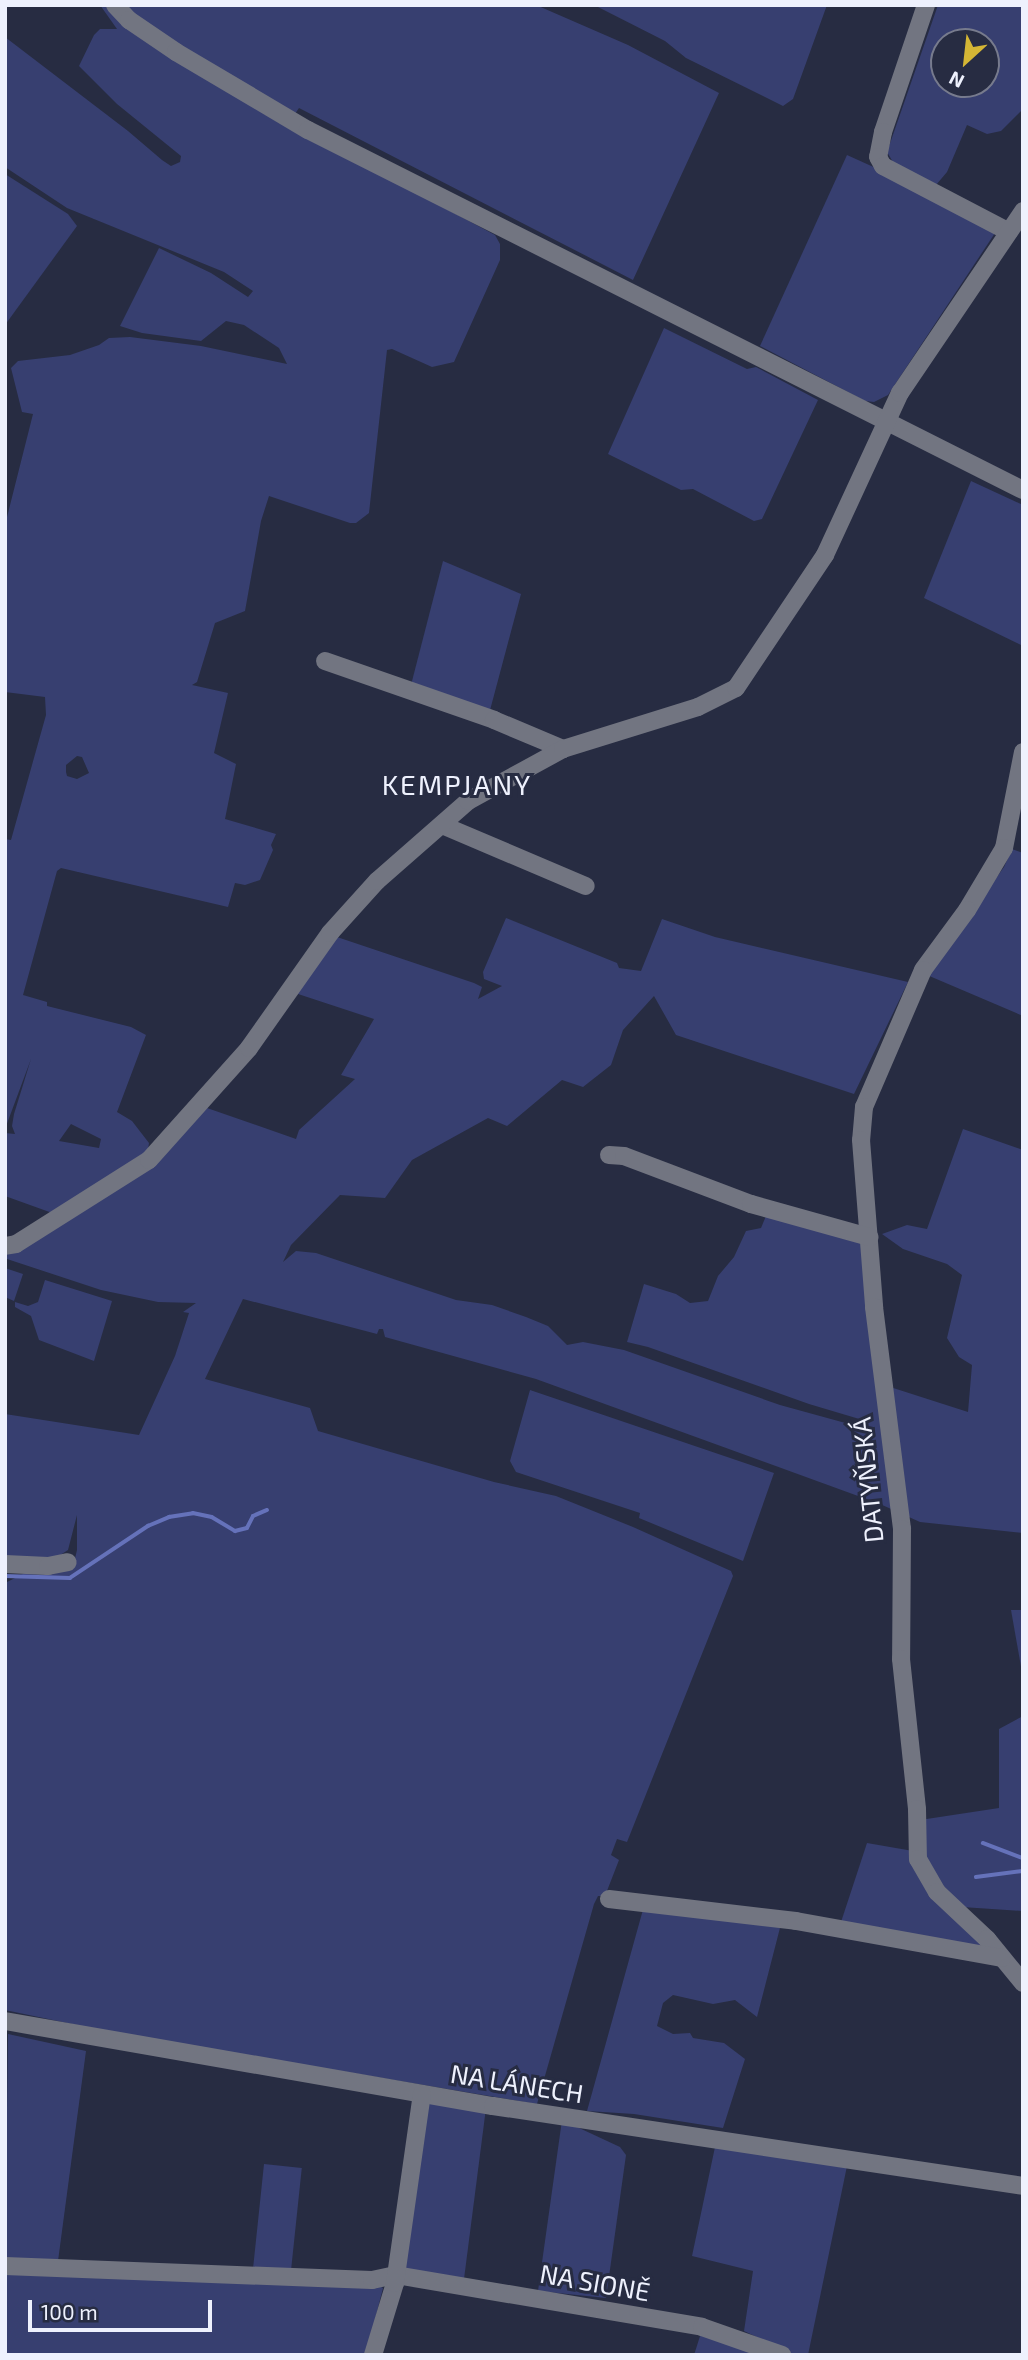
<!DOCTYPE html>
<html>
<head>
<meta charset="utf-8">
<style>
  body { margin:0 }
  #map { position:relative; width:1028px; height:2360px; overflow:hidden; background:#272c42; font-family:"Exo 2",sans-serif }
  div>[style] { position:absolute }
  .green>* { inset:0; background:#373f70; transform-origin:0 0 }
  .stream>* { height:3.5px; margin:-1.75px; padding:0 1.75px; transform-origin:1.75px; border-radius:1.75px; background:#6572ba }
  .minor>* { height:18px; margin:-9px; padding:0 9px; transform-origin:9px; border-radius:9px; background:#727581 }
  span { translate:-50% -50%; white-space:nowrap; text-align:center; line-height:1.15; -webkit-text-stroke:6px #272c42; paint-order:stroke }
  .street-label { font-size:26px; color:#eef1fd }
  .neighbourhood-label { font-size:28px; color:#eef1fd; letter-spacing:2px }
  .frame { position:absolute; inset:0; border:7px solid #eef1fd; pointer-events:none }
  .north { position:absolute; left:930px; top:28px; width:70px; height:70px; box-sizing:border-box; background:#272c42; border:2px solid #777b8d; border-radius:50%; rotate:207deg; font-size:19px; font-weight:700; line-height:28px; text-align:center; color:#eef1fd }
  .north::after { content:''; display:block; margin:auto; width:24px; height:32px; background:#d4b635; clip-path:polygon(50% 0,100% 100%,50% 72%,0 100%) }
  .scale { position:absolute; left:28px; top:2300px; width:184px; height:32px; box-sizing:border-box; border:4px solid #eef1fd; border-top:0; padding-left:9px; font-size:21px; line-height:24px; white-space:nowrap; color:#eef1fd; -webkit-text-stroke:5px #272c42; paint-order:stroke }
</style>
</head>
<body>
<div id="map">
  <div class="green">
    <div style="clip-path:polygon(evenodd,100px 5px,536px 5px,628px 45px,719px 93px,633px 280px,299px 108px,288px 124px,495px 235px,500px 244px,500px 260px,454px 362px,432px 367px,392px 349px,387px 350px,369px 513px,356px 523px,350px 523px,269px 496px,261px 521px,245px 611px,215px 623px,197px 682px,192px 685px,228px 693px,214px 753px,236px 764px,225px 819px,276px 834px,271px 845px,273px 850px,260px 880px,245px 885px,235px 883px,228px 907px,61px 868px,57px 871px,23px 995px,47px 1002px,47px 1006px,131px 1027px,146px 1035px,117px 1112px,132px 1121px,149px 1143px,148px 1150px,158px 1160px,207px 1108px,296px 1139px,299px 1130px,355px 1079px,341px 1075px,374px 1019px,295px 993px,337px 937px,474px 983px,482px 987px,478px 999px,502px 986px,484px 979px,483px 972px,506px 918px,617px 963px,619px 968px,641px 971px,662px 919px,715px 937px,908px 982px,854px 1094px,676px 1035px,654px 996px,623px 1030px,611px 1065px,583px 1087px,562px 1080px,507px 1126px,488px 1118px,412px 1160px,385px 1198px,340px 1195px,291px 1245px,283px 1262px,296px 1251px,316px 1253px,456px 1300px,492px 1305px,526px 1317px,548px 1326px,567px 1345px,583px 1342px,624px 1350px,780px 1405px,860px 1427px,866px 1421px,809px 1404px,648px 1347px,627px 1342px,644px 1284px,676px 1294px,690px 1303px,708px 1301px,718px 1276px,734px 1257px,746px 1231px,761px 1228px,766px 1216px,862px 1242px,887px 1386px,968px 1412px,972px 1365px,959px 1357px,947px 1338px,962px 1275px,947px 1264px,903px 1249px,882px 1234px,907px 1225px,927px 1229px,963px 1129px,1023px 1150px,1023px 1533px,920px 1522px,880px 1504px,536px 1379px,385px 1337px,383px 1329px,379px 1329px,377px 1334px,243px 1299px,205px 1379px,310px 1408px,318px 1431px,494px 1482px,556px 1496px,633px 1527px,731px 1571px,733px 1576px,627px 1842px,617px 1839px,611px 1855px,619px 1860px,605px 1896px,598px 1896px,594px 1904px,537px 2104px,120px 2034px,5px 2010px,5px 1583px,29px 1571px,73px 1567px,77px 1550px,77px 1515px,68px 1550px,51px 1561px,5px 1560px,5px 1414px,139px 1435px,175px 1356px,189px 1313px,183px 1312px,196px 1303px,158px 1302px,101px 1290px,7px 1259px,5px 1254px,55px 1214px,5px 1196px,5px 1133px,15px 1134px,12px 1126px,14px 1114px,31px 1059px,5px 1129px,5px 839px,11px 840px,46px 715px,45px 697px,5px 692px,5px 525px,33px 414px,22px 412px,11px 368px,18px 361px,70px 355px,99px 345px,109px 338px,130px 337px,201px 346px,287px 364px,279px 348px,244px 325px,226px 321px,201px 341px,142px 333px,120px 326px,159px 248px,211px 273px,248px 297px,253px 291px,224px 272px,67px 208px,5px 167px,5px 37px,128px 131px,162px 160px,171px 166px,180px 162px,181px 156px,117px 104px,79px 66px,94px 35px,100px 29px,117px 29px,100px 5px,77px 756px,82px 757px,89px 773px,77px 779px,67px 776px,66px 772px,66px 765px,77px 756px,100px 5px,71px 1124px,101px 1139px,99px 1148px,59px 1141px,71px 1124px)"></div>
    <div style="clip-path:polygon(594px 5px,827px 5px,793px 99px,783px 106px,686px 58px,665px 41px)"></div>
    <div style="clip-path:polygon(evenodd,938px 5px,1023px 5px,1023px 109px,1001px 131px,987px 134px,967px 125px,947px 172px,936px 185px,896px 167px,887px 152px,938px 5px,944px 42px,986px 42px,986px 84px,944px 84px,944px 42px)"></div>
    <div style="clip-path:polygon(847px 155px,900px 179px,995px 233px,888px 395px,874px 402px,865px 401px,760px 346px)"></div>
    <div style="clip-path:polygon(5px 174px,68px 214px,77px 226px,5px 325px)"></div>
    <div style="clip-path:polygon(664px 328px,747px 369px,756px 367px,818px 400px,762px 519px,754px 521px,693px 489px,681px 490px,608px 454px)"></div>
    <div style="clip-path:polygon(971px 481px,1023px 505px,1023px 646px,924px 598px)"></div>
    <div style="clip-path:polygon(443px 561px,521px 594px,489px 714px,411px 685px)"></div>
    <div style="clip-path:polygon(1012px 849px,1023px 853px,1023px 1016px,927px 975px,1004px 867px)"></div>
    <div style="clip-path:polygon(5px 1268px,23px 1274px,14px 1301px,5px 1297px)"></div>
    <div style="clip-path:polygon(45px 1280px,112px 1301px,94px 1361px,39px 1340px,31px 1316px,15px 1307px,15px 1302px,28px 1306px,38px 1302px)"></div>
    <div style="clip-path:polygon(530px 1390px,774px 1473px,743px 1561px,639px 1518px,640px 1513px,516px 1472px,510px 1461px)"></div>
    <div style="clip-path:polygon(1011px 1610px,1023px 1610px,1023px 1678px)"></div>
    <div style="clip-path:polygon(1023px 1716px,1023px 1911px,962px 1907px,942px 1886px,923px 1856px,920px 1820px,999px 1808px,999px 1729px)"></div>
    <div style="clip-path:polygon(867px 1843px,913px 1851px,979px 1936px,984px 1950px,841px 1922px)"></div>
    <div style="clip-path:polygon(644px 1906px,781px 1924px,757px 2017px,735px 2000px,713px 2004px,673px 1995px,663px 2003px,657px 2026px,673px 2034px,690px 2033px,693px 2038px,724px 2043px,745px 2059px,723px 2128px,634px 2114px,587px 2111px)"></div>
    <div style="clip-path:polygon(8px 2034px,86px 2051px,58px 2261px,5px 2259px)"></div>
    <div style="clip-path:polygon(431px 2100px,486px 2108px,464px 2279px,403px 2269px,425px 2109px)"></div>
    <div style="clip-path:polygon(562px 2120px,620px 2147px,626px 2155px,606px 2298px,538px 2291px)"></div>
    <div style="clip-path:polygon(715px 2147px,847px 2166px,808px 2355px,795px 2355px,744px 2331px,753px 2271px,692px 2256px)"></div>
    <div style="left:264px;top:2164px;width:38px;height:111px;rotate:6deg"></div>
    <div style="clip-path:polygon(5px 2272px,375px 2284px,383px 2288px,366px 2355px,5px 2355px)"></div>
    <div style="clip-path:polygon(701px 2333px,749px 2351px,749px 2355px,694px 2355px)"></div>
  </div>
  <div class="stream">
    <div style="left:5px;top:1576px;width:65px;rotate:1.8deg"></div>
    <div style="left:70px;top:1578px;width:94px;rotate:-33.7deg"></div>
    <div style="left:148px;top:1526px;width:23px;rotate:-23deg"></div>
    <div style="left:169px;top:1517px;width:24px;rotate:-9deg"></div>
    <div style="left:193px;top:1513px;width:19px;rotate:12deg"></div>
    <div style="left:212px;top:1517px;width:27px;rotate:31deg"></div>
    <div style="left:235px;top:1531px;width:12px;rotate:-14deg"></div>
    <div style="left:247px;top:1528px;width:13px;rotate:-63deg"></div>
    <div style="left:253px;top:1516px;width:15px;rotate:-23deg"></div>
    <div style="left:983px;top:1843px;width:43px;rotate:20.6deg"></div>
    <div style="left:976px;top:1877px;width:47px;rotate:-7.3deg"></div>
  </div>
  <div class="minor">
    <div style="left:115px;top:5px;width:21px;rotate:47deg"></div>
    <div style="left:129px;top:20px;width:57px;rotate:34.2deg"></div>
    <div style="left:176px;top:52px;width:153px;rotate:30.6deg"></div>
    <div style="left:308px;top:130px;width:801px;rotate:26.73deg"></div>
    <div style="left:926px;top:5px;width:134px;rotate:108.7deg"></div>
    <div style="left:883px;top:132px;width:25px;rotate:101deg"></div>
    <div style="left:878px;top:157px;width:10px;rotate:61deg"></div>
    <div style="left:883px;top:166px;width:142px;rotate:27.6deg"></div>
    <div style="left:325px;top:661px;width:179px;rotate:19.2deg"></div>
    <div style="left:494px;top:720px;width:75px;rotate:22.8deg"></div>
    <div style="left:1023px;top:752px;width:98px;rotate:101.2deg"></div>
    <div style="left:1004px;top:848px;width:72px;rotate:120.8deg"></div>
    <div style="left:967px;top:910px;width:74px;rotate:126.3deg"></div>
    <div style="left:923px;top:970px;width:149px;rotate:113.3deg"></div>
    <div style="left:864px;top:1107px;width:33px;rotate:95deg"></div>
    <div style="left:861px;top:1140px;width:168px;rotate:85.5deg"></div>
    <div style="left:874px;top:1307px;width:224px;rotate:82.8deg"></div>
    <div style="left:902px;top:1529px;width:130px;rotate:90.4deg"></div>
    <div style="left:901px;top:1659px;width:151px;rotate:83.9deg"></div>
    <div style="left:917px;top:1809px;width:50px;rotate:88.9deg"></div>
    <div style="left:918px;top:1859px;width:38px;rotate:60deg"></div>
    <div style="left:937px;top:1892px;width:69px;rotate:43.2deg"></div>
    <div style="left:987px;top:1939px;width:57px;rotate:50.7deg"></div>
    <div style="left:442px;top:825px;width:156px;rotate:23deg"></div>
    <div style="left:609px;top:1155px;width:15px;rotate:4deg"></div>
    <div style="left:624px;top:1156px;width:136px;rotate:20.7deg"></div>
    <div style="left:751px;top:1204px;width:123px;rotate:15.6deg"></div>
    <div style="left:5px;top:1246px;width:11px;rotate:-10deg"></div>
    <div style="left:16px;top:1244px;width:157px;rotate:-32.3deg"></div>
    <div style="left:149px;top:1160px;width:150px;rotate:-48.2deg"></div>
    <div style="left:249px;top:1048px;width:141px;rotate:-54.8deg"></div>
    <div style="left:330px;top:933px;width:70px;rotate:-47.9deg"></div>
    <div style="left:377px;top:881px;width:121px;rotate:-41.3deg"></div>
    <div style="left:468px;top:801px;width:108px;rotate:-28.7deg"></div>
    <div style="left:563px;top:749px;width:141px;rotate:-17.3deg"></div>
    <div style="left:698px;top:707px;width:42px;rotate:-26.6deg"></div>
    <div style="left:736px;top:688px;width:160px;rotate:-56.2deg"></div>
    <div style="left:825px;top:555px;width:179px;rotate:-65.2deg"></div>
    <div style="left:900px;top:393px;width:220px;rotate:-55.9deg"></div>
    <div style="left:5px;top:1564px;width:43px;rotate:2.7deg"></div>
    <div style="left:48px;top:1566px;width:20px;rotate:-11deg"></div>
    <div style="left:609px;top:1899px;width:188px;rotate:6.7deg"></div>
    <div style="left:796px;top:1921px;width:209px;rotate:10.2deg"></div>
    <div style="left:5px;top:2021px;width:495px;rotate:9.9deg"></div>
    <div style="left:493px;top:2106px;width:536px;rotate:8.58deg"></div>
    <div style="left:5px;top:2266px;width:367px;rotate:2.2deg"></div>
    <div style="left:372px;top:2280px;width:25px;rotate:-12deg"></div>
    <div style="left:396px;top:2275px;width:310px;rotate:9.6deg"></div>
    <div style="left:702px;top:2327px;width:85px;rotate:19.3deg"></div>
    <div style="left:373px;top:2355px;width:75px;rotate:-73deg"></div>
    <div style="left:395px;top:2283px;width:191px;rotate:-81.9deg"></div>
  </div>
  <div class="street-label">
    <span style="left:867px;top:1480px;rotate:-96deg">DATYŇSKÁ</span>
    <span style="left:517px;top:2083px;rotate:9deg">NA LÁNECH</span>
    <span style="left:595px;top:2282px;rotate:10deg">NA SIONĚ</span>
  </div>
  <div class="neighbourhood-label">
    <span style="left:457px;top:784px">KEMPJANY</span>
  </div>
  <div class="frame"></div>
  <div class="north">N</div>
  <div class="scale">100 m</div>
</div>
</body>
</html>
